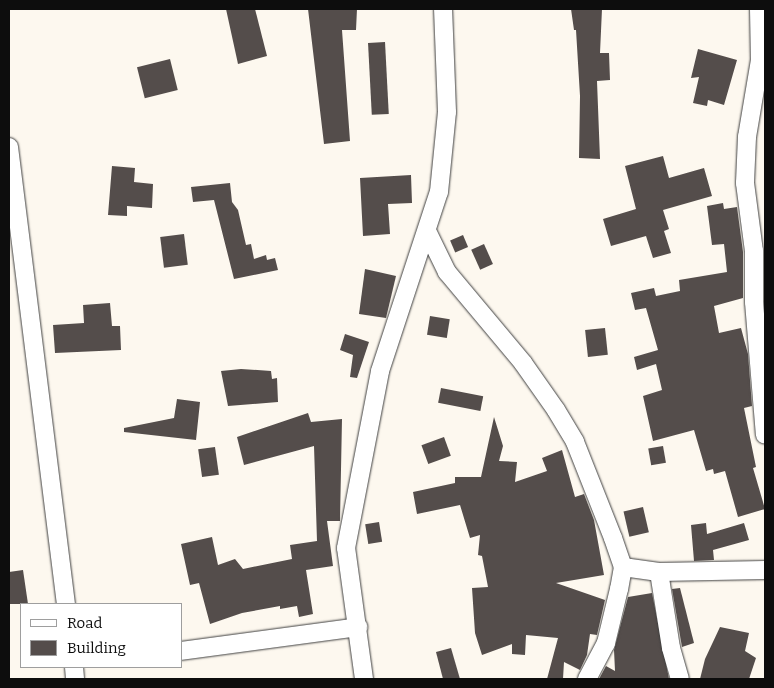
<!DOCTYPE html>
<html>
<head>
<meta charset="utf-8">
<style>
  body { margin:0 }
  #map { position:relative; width:774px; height:688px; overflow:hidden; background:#fdf8ef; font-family:Bitter,serif }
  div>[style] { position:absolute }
  .building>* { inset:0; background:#544d4b; transform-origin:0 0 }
  .roads { filter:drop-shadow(0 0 1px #404040) drop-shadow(0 0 1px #404040) }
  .minor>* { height:18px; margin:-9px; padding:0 9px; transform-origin:9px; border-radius:9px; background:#fff }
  span { translate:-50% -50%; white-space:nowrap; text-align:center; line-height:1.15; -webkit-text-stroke:5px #fff; paint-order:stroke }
  .frame { position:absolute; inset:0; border:10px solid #0d0d0d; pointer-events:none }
  .legend { position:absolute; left:20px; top:603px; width:162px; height:65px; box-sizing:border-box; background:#fff; border:1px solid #9e9e9e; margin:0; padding:6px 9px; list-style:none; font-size:15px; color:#0d0d0d }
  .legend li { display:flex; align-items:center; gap:10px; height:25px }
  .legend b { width:25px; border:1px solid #9e9e9e }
</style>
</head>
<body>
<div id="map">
  <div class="building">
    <div style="clip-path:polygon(226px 9px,255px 9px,267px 56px,238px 64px)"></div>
    <div style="clip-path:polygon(308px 9px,357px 9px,356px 30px,342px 30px,350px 141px,324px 144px)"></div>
    <div style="clip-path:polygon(571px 9px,602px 9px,600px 53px,609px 53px,610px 80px,597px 81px,600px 159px,579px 158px,580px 96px,576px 30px,574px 30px)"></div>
    <div style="left:385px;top:42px;width:72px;height:17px;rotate:87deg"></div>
    <div style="clip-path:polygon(698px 49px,737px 60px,724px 105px,708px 100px,707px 106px,693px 103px,699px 77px,691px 78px)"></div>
    <div style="left:170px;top:59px;width:32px;height:34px;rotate:76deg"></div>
    <div style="clip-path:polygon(663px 156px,669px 178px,704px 168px,712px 196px,663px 210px,669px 229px,664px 231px,671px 253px,653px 258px,646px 236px,611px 246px,603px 219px,636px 209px,625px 166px)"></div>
    <div style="clip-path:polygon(112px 166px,135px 168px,134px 182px,153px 184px,152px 208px,127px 206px,127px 216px,108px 215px)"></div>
    <div style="clip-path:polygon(411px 175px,412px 203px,388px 204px,390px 234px,363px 236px,360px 178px)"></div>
    <div style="clip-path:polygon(230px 183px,232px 202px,238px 210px,246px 245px,251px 244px,254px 259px,266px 255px,267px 260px,275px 258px,278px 270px,234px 279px,214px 200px,193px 202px,191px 187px)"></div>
    <div style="clip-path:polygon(723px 203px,724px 209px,737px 207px,743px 252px,743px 298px,714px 306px,719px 333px,741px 328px,748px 354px,752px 406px,744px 408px,756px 467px,753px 468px,765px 509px,738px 517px,725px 471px,714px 474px,713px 469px,706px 471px,694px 430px,653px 441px,643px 396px,662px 390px,656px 364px,637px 370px,634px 357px,658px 350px,646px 308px,635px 310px,631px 293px,654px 288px,656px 296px,680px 291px,679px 280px,727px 272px,724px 244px,712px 245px,707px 206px)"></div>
    <div style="left:184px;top:234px;width:31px;height:24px;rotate:83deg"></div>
    <div style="left:463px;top:235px;width:13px;height:14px;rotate:67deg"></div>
    <div style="left:484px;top:244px;width:22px;height:14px;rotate:66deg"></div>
    <div style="clip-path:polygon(365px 269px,396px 276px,386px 318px,359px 314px)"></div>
    <div style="clip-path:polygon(110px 303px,112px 326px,120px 326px,121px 350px,55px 353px,53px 325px,84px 323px,83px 305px)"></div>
    <div style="left:430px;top:316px;width:20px;height:19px;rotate:9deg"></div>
    <div style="left:605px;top:328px;width:27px;height:20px;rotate:84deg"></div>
    <div style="clip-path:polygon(345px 334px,369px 342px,357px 378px,350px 377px,353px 355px,340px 350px)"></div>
    <div style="clip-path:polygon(241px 369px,271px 371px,272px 379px,277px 378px,278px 402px,228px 406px,221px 371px)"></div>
    <div style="left:441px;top:388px;width:43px;height:15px;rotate:11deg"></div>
    <div style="clip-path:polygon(177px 399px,200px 402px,196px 440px,124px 432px,124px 428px,174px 418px)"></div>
    <div style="clip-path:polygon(308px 413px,311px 422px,342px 419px,340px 521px,327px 521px,333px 566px,306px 570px,313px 614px,299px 617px,297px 606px,280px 609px,280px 606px,242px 613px,210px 624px,199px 583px,190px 585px,181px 544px,212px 537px,218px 565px,235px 559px,243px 569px,292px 559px,290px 545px,317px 541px,314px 446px,244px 465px,237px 437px)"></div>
    <div style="clip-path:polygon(494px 417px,503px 446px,499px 461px,517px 462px,515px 482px,547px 471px,542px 458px,562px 450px,575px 497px,584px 494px,594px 520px,604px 575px,556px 583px,605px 600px,597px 635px,590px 634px,587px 655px,580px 670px,564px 662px,563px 679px,547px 679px,558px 638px,526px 635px,525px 655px,512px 654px,512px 644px,482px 655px,475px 633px,472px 588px,488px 587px,482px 556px,478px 555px,480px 535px,470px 538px,460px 505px,417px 514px,413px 492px,455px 483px,455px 477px,481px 477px)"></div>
    <div style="left:444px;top:437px;width:20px;height:24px;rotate:70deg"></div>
    <div style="left:663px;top:446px;width:17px;height:15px;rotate:80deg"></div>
    <div style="left:215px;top:447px;width:28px;height:17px;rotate:82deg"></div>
    <div style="left:643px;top:507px;width:26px;height:20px;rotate:77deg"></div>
    <div style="left:379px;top:522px;width:20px;height:14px;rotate:81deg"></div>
    <div style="clip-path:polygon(706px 523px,707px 534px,744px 523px,749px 540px,713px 550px,714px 560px,694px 561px,691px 525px)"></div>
    <div style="clip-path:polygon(23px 570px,28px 604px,9px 604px,9px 572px)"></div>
    <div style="clip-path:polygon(680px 588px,694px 643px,682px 647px,672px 589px)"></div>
    <div style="clip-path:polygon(652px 593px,669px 679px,599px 679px,606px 666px,615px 671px,614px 650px,628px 597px)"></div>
    <div style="clip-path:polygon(720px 627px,749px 633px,745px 651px,756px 658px,749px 679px,700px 679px,705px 659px)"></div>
    <div style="clip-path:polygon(451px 648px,460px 679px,443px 679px,436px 652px)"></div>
  </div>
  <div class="roads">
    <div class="minor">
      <div style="left:759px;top:9px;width:51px;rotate:88.9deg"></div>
      <div style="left:760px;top:60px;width:78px;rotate:99.6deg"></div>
      <div style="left:747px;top:137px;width:46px;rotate:92.5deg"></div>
      <div style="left:745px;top:183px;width:69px;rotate:82.5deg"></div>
      <div style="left:754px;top:251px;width:51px;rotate:90deg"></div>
      <div style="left:754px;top:302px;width:133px;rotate:85.3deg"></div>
      <div style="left:9px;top:147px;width:461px;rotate:82.9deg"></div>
      <div style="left:427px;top:231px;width:46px;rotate:64deg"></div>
      <div style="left:447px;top:272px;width:119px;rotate:50.1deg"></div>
      <div style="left:523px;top:363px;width:57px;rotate:54.9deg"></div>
      <div style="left:556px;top:410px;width:37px;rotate:59deg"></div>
      <div style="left:575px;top:442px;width:103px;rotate:68.4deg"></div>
      <div style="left:613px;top:538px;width:31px;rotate:71deg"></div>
      <div style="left:623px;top:567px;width:22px;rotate:100deg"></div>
      <div style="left:619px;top:589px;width:56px;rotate:103.5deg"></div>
      <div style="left:606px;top:643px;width:41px;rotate:117.8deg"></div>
      <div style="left:623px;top:567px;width:36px;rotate:8deg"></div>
      <div style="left:659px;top:572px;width:106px;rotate:-1.1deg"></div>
      <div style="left:659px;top:572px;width:77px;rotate:81deg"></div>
      <div style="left:671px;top:648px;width:32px;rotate:74deg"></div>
      <div style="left:181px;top:651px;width:179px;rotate:-7.7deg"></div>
      <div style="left:74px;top:667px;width:12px;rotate:85deg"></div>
      <div style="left:364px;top:679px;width:132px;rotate:-97.8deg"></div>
      <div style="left:346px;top:548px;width:180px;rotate:-79.1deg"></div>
      <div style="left:380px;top:371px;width:188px;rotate:-71.8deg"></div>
      <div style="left:439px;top:192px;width:80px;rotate:-84.3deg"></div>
      <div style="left:447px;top:112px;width:103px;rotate:-92.2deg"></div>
    </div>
  </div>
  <div class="frame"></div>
  <ul class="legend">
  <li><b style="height:6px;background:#fff"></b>Road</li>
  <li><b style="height:14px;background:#544d4b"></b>Building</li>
  </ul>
</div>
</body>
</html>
